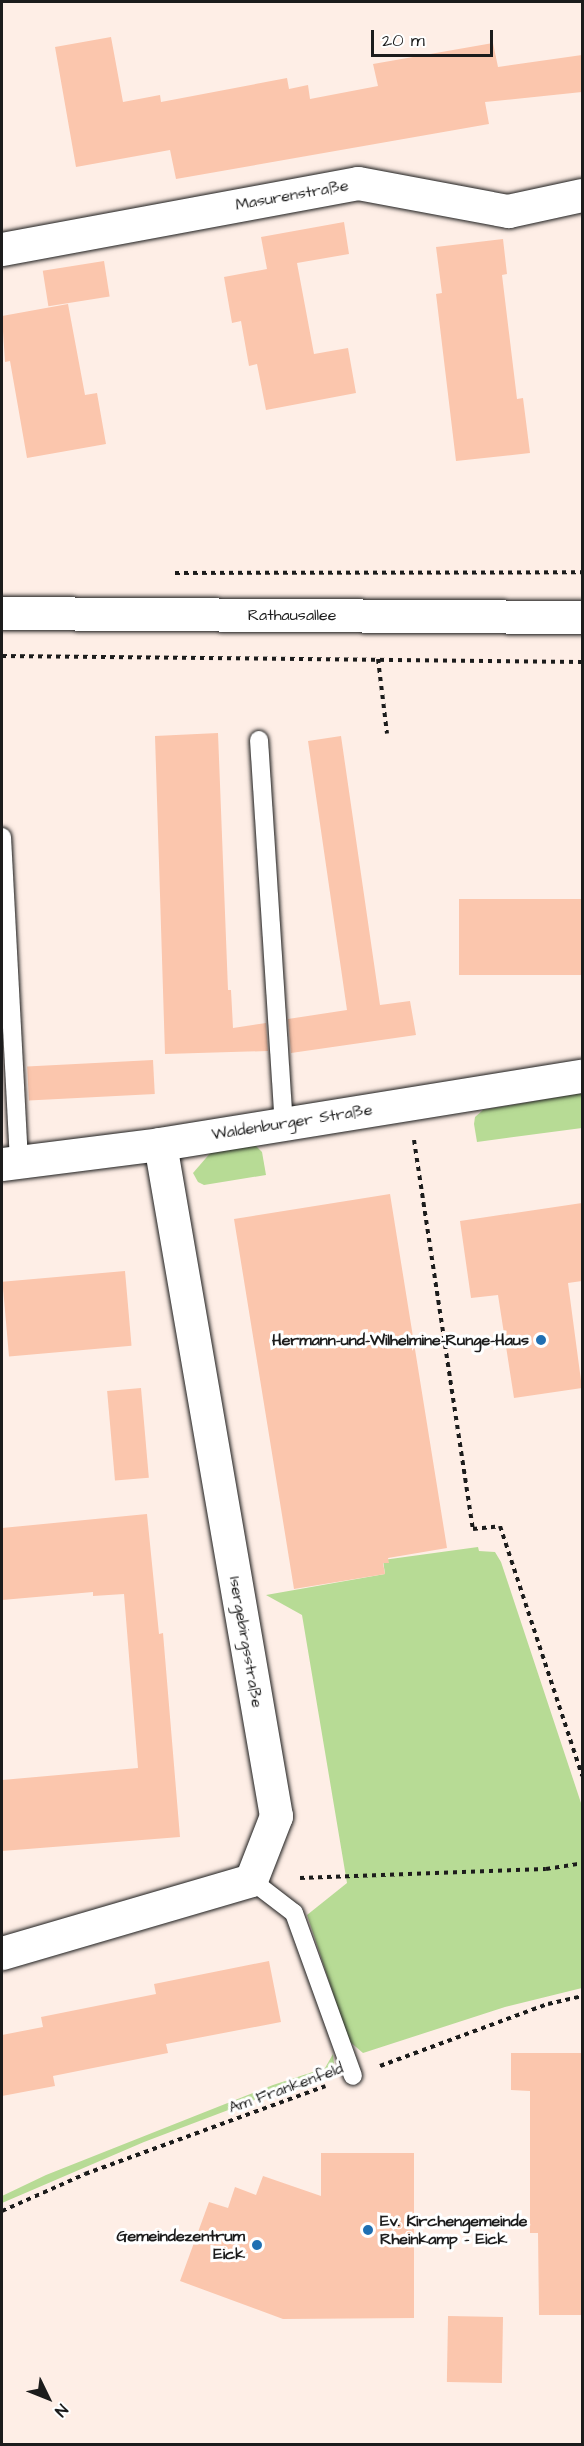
<!DOCTYPE html>
<html>
<head>
<meta charset="utf-8">
<style>
  body { margin:0 }
  #map { position:relative; width:584px; height:2446px; overflow:hidden; background:#feeee6; font-family:"Architects Daughter",sans-serif }
  div>[style] { position:absolute }
  .green>* { inset:0; background:#b7db95 }
  .building>* { inset:0; background:#fbc6ad; transform-origin:0 0 }
  .path>* { height:4px; margin-top:-2px; transform-origin:0; background:repeating-linear-gradient(90deg,#1c1c1c 0 4.5px,transparent 0 9px) }
  .roads { filter:drop-shadow(0 0 2px #1c1c1c) drop-shadow(0 0 2px #1c1c1c) }
  .service>* { height:18px; margin:-9px; padding:0 9px; transform-origin:9px; border-radius:9px; background:#fff }
  .minor>* { height:33px; margin:-16.5px; padding:0 16.5px; transform-origin:16.5px; border-radius:16.5px; background:#fff }
  .tertiary>* { height:33px; margin:-16.5px; padding:0 16.5px; transform-origin:16.5px; border-radius:16.5px; background:#fff }
  .dots>* { width:16px; height:16px; translate:-50% -50%; box-sizing:border-box; border:3px solid #fff; border-radius:50% }
  span { translate:-50% -50%; white-space:nowrap; text-align:center; line-height:1.15; -webkit-text-stroke:6px #fff; paint-order:stroke }
  .street-label { font-size:16px; color:#1c1c1c }
  .poi-label { font-size:16px; color:#1c1c1c; font-weight:700 }
  .right { translate:-100% -50%; text-align:right }
  .left { translate:0 -50%; text-align:left }
  .frame { position:absolute; inset:0; border:3px solid #1c1c1c; pointer-events:none }
  .north { position:absolute; left:18px; top:2368px; width:60px; height:60px; -webkit-text-stroke:4px #fff; paint-order:stroke; rotate:133deg; font-size:16px; font-weight:700; line-height:24px; text-align:center; color:#1c1c1c }
  .north::after { content:''; display:block; margin:auto; width:21px; height:27px; background:#1c1c1c; clip-path:polygon(50% 0,100% 100%,50% 72%,0 100%) }
  .scale { position:absolute; left:371px; top:30px; width:122px; height:27px; box-sizing:border-box; border:3px solid #1c1c1c; border-top:0; padding-left:8px; font-size:18px; line-height:21px; white-space:nowrap; color:#1c1c1c; -webkit-text-stroke:4px #fff; paint-order:stroke }
</style>
</head>
<body>
<div id="map">
  <div class="green">
    <div style="clip-path:polygon(582px 1093px,582px 1128px,477px 1142px,474px 1124px,475px 1117px,483px 1110px)"></div>
    <div style="clip-path:polygon(253px 1143px,262px 1152px,266px 1175px,204px 1185px,198px 1182px,193px 1173px,212px 1151px)"></div>
    <div style="clip-path:polygon(478px 1547px,479px 1551px,495px 1552px,501px 1562px,582px 1806px,582px 1988px,505px 2007px,363px 2053px,349px 2041px,307px 1915px,347px 1883px,302px 1615px,266px 1595px,385px 1574px,383px 1560px)"></div>
    <div style="clip-path:polygon(333px 2054px,334px 2064px,329px 2072px,144px 2142px,2px 2203px,2px 2196px,46px 2175px,273px 2085px,325px 2068px)"></div>
  </div>
  <div class="building">
    <div style="clip-path:polygon(111px 37px,123px 102px,160px 95px,161px 102px,287px 78px,289px 89px,308px 85px,310px 99px,378px 86px,373px 64px,493px 43px,498px 67px,582px 55px,582px 92px,485px 102px,489px 124px,176px 179px,170px 150px,76px 167px,55px 47px)"></div>
    <div style="clip-path:polygon(344px 222px,349px 254px,297px 263px,314px 354px,348px 348px,356px 393px,266px 410px,257px 364px,249px 366px,241px 321px,232px 323px,224px 277px,267px 269px,261px 237px)"></div>
    <div style="clip-path:polygon(503px 239px,507px 274px,502px 275px,517px 399px,523px 398px,530px 453px,456px 461px,436px 294px,442px 293px,436px 247px)"></div>
    <div style="left:104px;top:261px;width:36px;height:62px;rotate:81deg"></div>
    <div style="clip-path:polygon(68px 304px,85px 395px,97px 393px,106px 444px,27px 458px,10px 361px,5px 362px,2px 316px)"></div>
    <div style="clip-path:polygon(218px 733px,228px 990px,231px 990px,233px 1028px,266px 1023px,268px 1051px,165px 1054px,155px 736px)"></div>
    <div style="clip-path:polygon(341px 736px,380px 1005px,410px 1001px,416px 1035px,291px 1053px,288px 1019px,347px 1010px,308px 741px)"></div>
    <div style="left:582px;top:899px;width:76px;height:123px;rotate:90deg"></div>
    <div style="left:153px;top:1060px;width:34px;height:126px;rotate:87deg"></div>
    <div style="clip-path:polygon(390px 1194px,447px 1548px,388px 1558px,389px 1563px,383px 1563px,385px 1574px,294px 1589px,234px 1219px)"></div>
    <div style="clip-path:polygon(582px 1203px,582px 1281px,568px 1283px,582px 1388px,514px 1398px,498px 1295px,471px 1298px,460px 1221px)"></div>
    <div style="left:125px;top:1271px;width:75px;height:123px;rotate:85deg"></div>
    <div style="left:141px;top:1388px;width:90px;height:34px;rotate:85deg"></div>
    <div style="clip-path:polygon(147px 1514px,159px 1634px,163px 1633px,180px 1837px,2px 1851px,2px 1780px,138px 1768px,124px 1594px,93px 1596px,93px 1592px,2px 1600px,2px 1528px)"></div>
    <div style="clip-path:polygon(269px 1961px,281px 2022px,166px 2044px,168px 2053px,53px 2076px,55px 2086px,2px 2096px,2px 2035px,43px 2027px,41px 2017px,156px 1994px,154px 1984px)"></div>
    <div style="clip-path:polygon(511px 2053px,582px 2053px,582px 2315px,539px 2315px,538px 2233px,530px 2233px,530px 2091px,511px 2090px)"></div>
    <div style="clip-path:polygon(321px 2153px,414px 2153px,414px 2318px,283px 2319px,180px 2281px,209px 2202px,228px 2208px,235px 2187px,256px 2195px,263px 2176px,321px 2196px)"></div>
    <div style="left:503px;top:2317px;width:66px;height:55px;rotate:91deg"></div>
  </div>
  <div class="path">
    <div style="left:175px;top:573px;width:407px;rotate:-0.1deg"></div>
    <div style="left:2px;top:656px;width:580px;rotate:0.59deg"></div>
    <div style="left:378px;top:659px;width:75px;rotate:83.1deg"></div>
    <div style="left:414px;top:1140px;width:393px;rotate:81.4deg"></div>
    <div style="left:473px;top:1529px;width:27px;rotate:-6deg"></div>
    <div style="left:500px;top:1526px;width:263px;rotate:71.8deg"></div>
    <div style="left:300px;top:1878px;width:246px;rotate:-2.1deg"></div>
    <div style="left:546px;top:1869px;width:36px;rotate:-9deg"></div>
    <div style="left:380px;top:2066px;width:179px;rotate:-20.3deg"></div>
    <div style="left:548px;top:2004px;width:35px;rotate:-13deg"></div>
    <div style="left:2px;top:2211px;width:91px;rotate:-24deg"></div>
    <div style="left:85px;top:2174px;width:256px;rotate:-20.1deg"></div>
  </div>
  <div class="roads">
    <div class="service">
      <div style="left:259px;top:740px;width:385px;rotate:86.3deg"></div>
      <div style="left:2px;top:837px;width:325px;rotate:87deg"></div>
      <div style="left:251px;top:1880px;width:54px;rotate:37.5deg"></div>
      <div style="left:294px;top:1913px;width:173px;rotate:70.1deg"></div>
    </div>
    <div class="minor">
      <div style="left:2px;top:249px;width:362px;rotate:-10.5deg"></div>
      <div style="left:358px;top:183px;width:153px;rotate:10.6deg"></div>
      <div style="left:508px;top:211px;width:76px;rotate:-12.2deg"></div>
      <div style="left:2px;top:1164px;width:159px;rotate:-7.2deg"></div>
      <div style="left:160px;top:1144px;width:427px;rotate:-9.2deg"></div>
      <div style="left:2px;top:1953px;width:259px;rotate:-16.3deg"></div>
      <div style="left:251px;top:1880px;width:69px;rotate:-68.7deg"></div>
      <div style="left:276px;top:1816px;width:682px;rotate:-99.79deg"></div>
    </div>
    <div class="tertiary">
      <div style="left:2px;top:613px;width:580px;rotate:0.4deg"></div>
    </div>
  </div>
  <div class="dots">
    <div style="left:541px;top:1340px;background:#1f6fb2"></div>
    <div style="left:368px;top:2230px;background:#1f6fb2"></div>
    <div style="left:257px;top:2245px;background:#1f6fb2"></div>
  </div>
  <div class="street-label">
    <span style="left:292px;top:195px;rotate:-10deg">Masurenstraße</span>
    <span style="left:292px;top:615px">Rathausallee</span>
    <span style="left:292px;top:1122px;rotate:-9deg">Waldenburger Straße</span>
    <span style="left:246px;top:1642px;rotate:80deg">Isergebirgsstraße</span>
    <span style="left:286px;top:2088px;rotate:-20deg">Am Frankenfeld</span>
  </div>
  <div class="poi-label">
    <span class="right" style="left:529px;top:1340px">Hermann-und-Wilhelmine-Runge-Haus</span>
    <span class="left" style="left:380px;top:2230px">Ev. Kirchengemeinde<br>Rheinkamp - Eick</span>
    <span class="right" style="left:245px;top:2245px">Gemeindezentrum<br>Eick</span>
  </div>
  <div class="frame"></div>
  <div class="north">N</div>
  <div class="scale">20 m</div>
</div>
</body>
</html>
